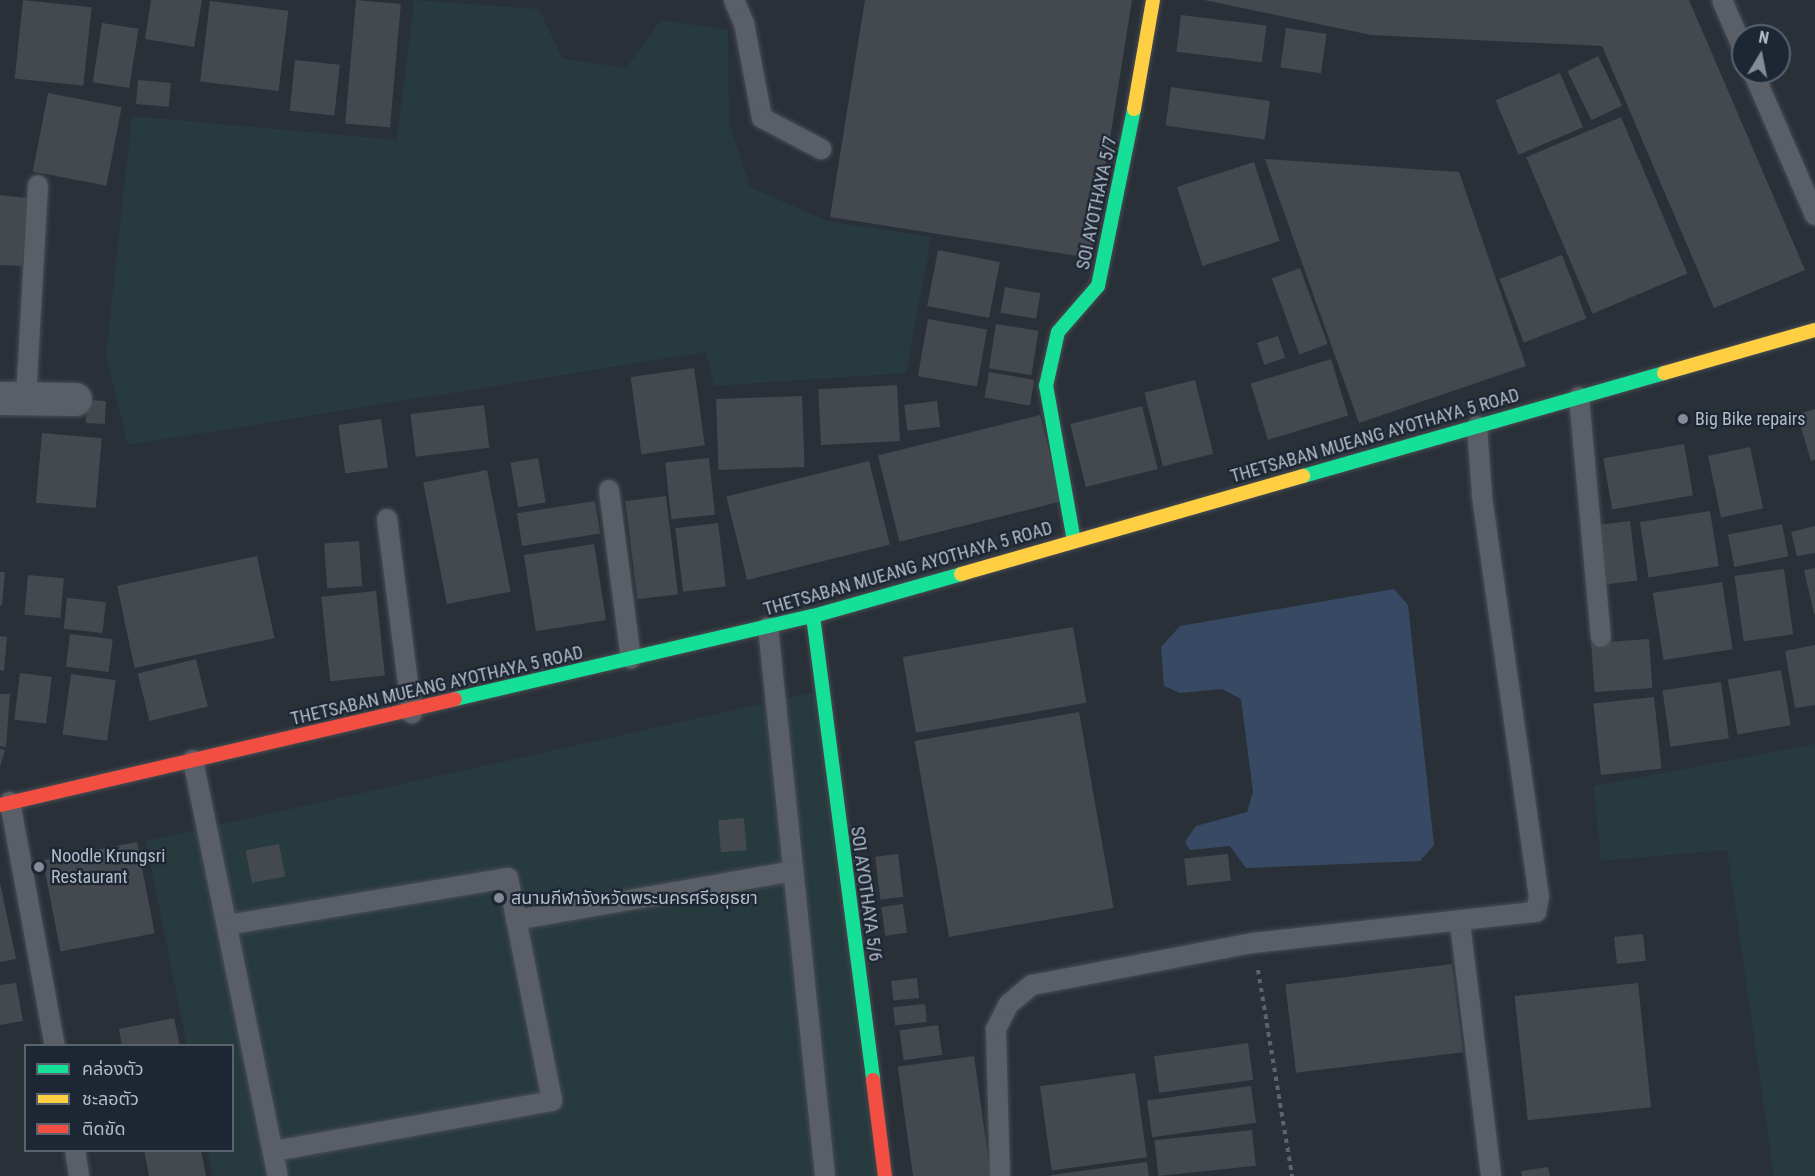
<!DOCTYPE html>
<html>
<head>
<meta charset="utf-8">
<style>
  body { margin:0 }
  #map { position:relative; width:1815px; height:1176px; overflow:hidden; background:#2a3038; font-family:"Roboto Condensed","Noto Sans Thai",sans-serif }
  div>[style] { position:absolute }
  .green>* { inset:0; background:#273a3e }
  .water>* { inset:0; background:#384963 }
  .building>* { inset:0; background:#444950; transform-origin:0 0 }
  .path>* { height:4px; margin-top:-2px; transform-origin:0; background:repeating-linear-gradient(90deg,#5d636a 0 4.5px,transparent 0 9px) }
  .roads { filter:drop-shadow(0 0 2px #484c53) drop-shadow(0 0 2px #484c53) }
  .lane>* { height:20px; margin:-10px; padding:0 10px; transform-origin:10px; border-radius:10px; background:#5a5e66 }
  .street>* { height:33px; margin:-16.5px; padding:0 16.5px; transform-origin:16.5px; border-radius:16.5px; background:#5a5e66 }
  .fast>* { height:14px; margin:-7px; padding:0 7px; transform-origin:7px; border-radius:7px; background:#16e098 }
  .slow>* { height:14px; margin:-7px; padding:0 7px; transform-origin:7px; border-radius:7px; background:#ffcf43 }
  .jam>* { height:14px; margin:-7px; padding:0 7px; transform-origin:7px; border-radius:7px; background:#f24e42 }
  .dots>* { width:16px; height:16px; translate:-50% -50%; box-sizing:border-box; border:3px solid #1d2633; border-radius:50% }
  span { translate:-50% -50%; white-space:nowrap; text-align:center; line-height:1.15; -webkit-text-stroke:4.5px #1d2633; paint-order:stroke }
  .street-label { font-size:18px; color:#b4bcc9 }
  .poi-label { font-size:18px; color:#b4bcc9 }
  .left { translate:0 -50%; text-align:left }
  .legend { position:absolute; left:24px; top:1044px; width:210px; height:108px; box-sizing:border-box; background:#1d2633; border:2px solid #59626f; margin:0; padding:8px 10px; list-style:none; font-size:18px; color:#b4bcc9 }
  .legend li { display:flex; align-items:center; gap:12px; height:30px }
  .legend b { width:30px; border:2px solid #59626f }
  .north { position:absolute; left:1731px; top:24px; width:60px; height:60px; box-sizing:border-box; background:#1d2633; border:2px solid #59626f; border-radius:50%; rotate:10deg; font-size:16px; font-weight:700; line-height:24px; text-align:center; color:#b4bcc9 }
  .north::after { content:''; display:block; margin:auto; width:21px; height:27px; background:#848b96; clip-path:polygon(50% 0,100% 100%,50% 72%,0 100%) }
</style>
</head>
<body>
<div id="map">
  <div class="green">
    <div style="clip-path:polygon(414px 0,539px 9px,562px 58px,626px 68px,661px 20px,728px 30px,729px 123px,750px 187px,827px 221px,931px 237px,906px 373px,714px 386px,706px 352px,128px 445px,106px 355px,132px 116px,397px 140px)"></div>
    <div style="clip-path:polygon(815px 692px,876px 1176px,213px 1176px,208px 1151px,232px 1150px,232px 1046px,187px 1045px,146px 841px)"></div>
    <div style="clip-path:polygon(1815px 744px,1815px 1176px,1774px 1176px,1727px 850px,1601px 861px,1594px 786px)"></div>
  </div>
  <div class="water">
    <div style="clip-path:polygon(1394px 589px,1408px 605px,1434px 845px,1420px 861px,1246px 868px,1230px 846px,1190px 850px,1185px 842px,1196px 826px,1247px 812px,1253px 792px,1241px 699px,1222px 689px,1180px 693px,1164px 686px,1161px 647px,1180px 626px)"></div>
  </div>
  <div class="building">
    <div style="left:23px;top:0;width:69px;height:79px;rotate:6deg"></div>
    <div style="clip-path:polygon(151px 0,202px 0,194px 47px,145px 39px)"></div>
    <div style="left:356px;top:0;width:45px;height:124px;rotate:5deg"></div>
    <div style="clip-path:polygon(865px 0,1132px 0,1091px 258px,830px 217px)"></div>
    <div style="clip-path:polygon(1204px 0,1689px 0,1805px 270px,1714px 308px,1602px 46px,1371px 35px)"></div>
    <div style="left:210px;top:1px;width:79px;height:81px;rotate:7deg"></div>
    <div style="left:1181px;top:15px;width:86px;height:37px;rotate:7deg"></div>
    <div style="left:102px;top:23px;width:37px;height:60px;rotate:9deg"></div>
    <div style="left:1286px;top:28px;width:41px;height:40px;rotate:8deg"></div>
    <div style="left:1598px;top:56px;width:55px;height:34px;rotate:64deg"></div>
    <div style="left:295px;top:60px;width:45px;height:51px;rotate:6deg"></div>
    <div style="left:1560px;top:73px;width:59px;height:70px;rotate:67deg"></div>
    <div style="left:138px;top:80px;width:33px;height:24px;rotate:5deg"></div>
    <div style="left:1171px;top:87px;width:100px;height:39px;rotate:8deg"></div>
    <div style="left:48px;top:93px;width:75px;height:80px;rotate:11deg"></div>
    <div style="left:1621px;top:117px;width:170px;height:103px;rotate:67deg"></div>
    <div style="clip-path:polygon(1265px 159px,1459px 172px,1526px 366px,1359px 423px)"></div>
    <div style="left:1254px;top:162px;width:83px;height:81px;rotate:72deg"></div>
    <div style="clip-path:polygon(0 195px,27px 198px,22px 266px,0 265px)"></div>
    <div style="left:938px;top:250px;width:63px;height:57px;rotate:11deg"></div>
    <div style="left:1562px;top:255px;width:68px;height:67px;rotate:69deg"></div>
    <div style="left:1300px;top:268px;width:81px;height:30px;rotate:70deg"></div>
    <div style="left:1005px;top:287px;width:36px;height:26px;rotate:10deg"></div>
    <div style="left:928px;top:319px;width:60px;height:58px;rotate:10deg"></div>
    <div style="left:996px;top:324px;width:43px;height:45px;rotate:9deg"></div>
    <div style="left:1278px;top:336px;width:23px;height:22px;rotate:72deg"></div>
    <div style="left:1331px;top:359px;width:59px;height:84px;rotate:73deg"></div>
    <div style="left:694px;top:368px;width:78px;height:64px;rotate:82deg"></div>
    <div style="left:989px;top:372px;width:46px;height:26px;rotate:10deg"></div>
    <div style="left:1195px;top:380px;width:76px;height:52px;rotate:76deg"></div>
    <div style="left:897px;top:385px;width:56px;height:79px;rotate:87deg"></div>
    <div style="left:802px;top:396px;width:71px;height:86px;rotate:88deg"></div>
    <div style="left:87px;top:400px;width:19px;height:23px;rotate:3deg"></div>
    <div style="left:937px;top:401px;width:26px;height:33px;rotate:83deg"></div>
    <div style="left:484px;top:405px;width:43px;height:74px;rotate:83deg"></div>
    <div style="left:1142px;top:406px;width:65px;height:74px;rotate:76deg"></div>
    <div style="clip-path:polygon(1815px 409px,1815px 460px,1811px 461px,1797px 414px)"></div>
    <div style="left:1040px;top:415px;width:89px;height:167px;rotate:76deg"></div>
    <div style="left:381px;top:419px;width:49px;height:43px;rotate:82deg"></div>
    <div style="left:42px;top:433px;width:60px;height:70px;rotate:5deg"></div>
    <div style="left:1684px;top:444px;width:52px;height:82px;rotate:80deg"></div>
    <div style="left:1750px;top:447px;width:63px;height:43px;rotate:78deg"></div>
    <div style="left:538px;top:458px;width:45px;height:28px;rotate:80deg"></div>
    <div style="left:709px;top:458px;width:57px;height:44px;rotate:84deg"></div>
    <div style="left:869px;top:461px;width:86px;height:147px;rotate:76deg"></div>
    <div style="left:487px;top:470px;width:124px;height:65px;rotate:79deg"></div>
    <div style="left:666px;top:496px;width:99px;height:41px;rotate:83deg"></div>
    <div style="left:595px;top:501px;width:33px;height:79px;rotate:81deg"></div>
    <div style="left:1710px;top:511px;width:56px;height:71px;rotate:81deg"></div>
    <div style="left:1630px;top:521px;width:60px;height:32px;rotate:83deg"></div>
    <div style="left:718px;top:523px;width:64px;height:43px;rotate:83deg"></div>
    <div style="left:1782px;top:524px;width:33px;height:55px;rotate:79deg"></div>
    <div style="clip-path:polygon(1815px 526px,1815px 553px,1797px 556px,1791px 532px)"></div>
    <div style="left:359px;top:541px;width:45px;height:35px;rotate:86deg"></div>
    <div style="left:594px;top:544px;width:77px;height:71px;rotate:81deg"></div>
    <div style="left:257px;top:556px;width:84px;height:143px;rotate:78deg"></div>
    <div style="clip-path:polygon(1815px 568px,1815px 614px,1814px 614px,1804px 570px)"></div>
    <div style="left:1784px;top:569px;width:66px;height:50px;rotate:82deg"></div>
    <div style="clip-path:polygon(0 572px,5px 572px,2px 605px,0 605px)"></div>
    <div style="left:28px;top:575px;width:36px;height:40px;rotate:5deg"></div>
    <div style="left:1722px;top:582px;width:68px;height:70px;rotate:81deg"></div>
    <div style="left:376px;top:591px;width:85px;height:55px;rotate:84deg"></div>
    <div style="left:67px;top:598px;width:39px;height:31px;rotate:6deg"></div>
    <div style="left:1073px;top:627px;width:77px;height:173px;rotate:80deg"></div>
    <div style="left:70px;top:634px;width:43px;height:33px;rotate:7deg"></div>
    <div style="clip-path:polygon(0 636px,7px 637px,4px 671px,0 670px)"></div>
    <div style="left:1649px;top:639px;width:49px;height:58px;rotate:86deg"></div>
    <div style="clip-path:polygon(1815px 645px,1815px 705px,1795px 708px,1785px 651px)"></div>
    <div style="left:196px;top:659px;width:49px;height:60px;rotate:76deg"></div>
    <div style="left:1781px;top:670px;width:56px;height:54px;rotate:80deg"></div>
    <div style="left:20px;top:673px;width:32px;height:47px;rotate:7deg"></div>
    <div style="left:71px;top:674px;width:45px;height:61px;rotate:8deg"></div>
    <div style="left:1721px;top:682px;width:57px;height:59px;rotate:82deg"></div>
    <div style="clip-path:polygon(0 694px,10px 694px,6px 747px,0 746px)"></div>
    <div style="left:1654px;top:697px;width:72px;height:61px;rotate:84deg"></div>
    <div style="left:1079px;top:712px;width:199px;height:167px;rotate:80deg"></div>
    <div style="clip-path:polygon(0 749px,5px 750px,0 767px)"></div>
    <div style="left:744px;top:818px;width:32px;height:26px;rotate:85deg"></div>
    <div style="left:137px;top:842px;width:93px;height:96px;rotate:79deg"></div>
    <div style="left:279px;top:844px;width:33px;height:34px;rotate:79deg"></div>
    <div style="left:898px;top:854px;width:43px;height:23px;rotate:83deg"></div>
    <div style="left:1228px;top:854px;width:27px;height:44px;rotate:84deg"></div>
    <div style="clip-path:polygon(0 883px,16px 959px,0 962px)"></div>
    <div style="left:903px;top:904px;width:29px;height:22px;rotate:82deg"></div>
    <div style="left:1643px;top:934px;width:27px;height:29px;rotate:84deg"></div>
    <div style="left:1452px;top:964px;width:89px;height:168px;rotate:83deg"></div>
    <div style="left:917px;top:978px;width:20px;height:26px;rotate:84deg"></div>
    <div style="clip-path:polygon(16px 983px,23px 1021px,0 1025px,0 985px)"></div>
    <div style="left:1638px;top:983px;width:125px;height:124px;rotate:84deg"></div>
    <div style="left:925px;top:1004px;width:18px;height:32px;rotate:84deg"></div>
    <div style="clip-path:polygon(174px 1018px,180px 1046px,122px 1046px,119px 1029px)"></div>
    <div style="left:938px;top:1025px;width:30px;height:39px;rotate:82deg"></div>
    <div style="left:1248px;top:1043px;width:37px;height:95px;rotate:82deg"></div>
    <div style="left:974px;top:1056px;width:121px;height:77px;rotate:82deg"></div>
    <div style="left:1135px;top:1073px;width:85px;height:96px;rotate:82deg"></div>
    <div style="left:1251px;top:1086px;width:37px;height:105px;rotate:82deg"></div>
    <div style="left:1252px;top:1130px;width:36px;height:98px;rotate:84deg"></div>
    <div style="clip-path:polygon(144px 1150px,201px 1150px,206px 1176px,149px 1176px)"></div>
    <div style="clip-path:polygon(1147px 1162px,1149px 1176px,1051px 1176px,1051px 1175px)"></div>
    <div style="clip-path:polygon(1548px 1167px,1550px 1176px,1522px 1176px,1521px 1171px)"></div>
  </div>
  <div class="path">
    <div style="left:1258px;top:970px;width:209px;rotate:80.6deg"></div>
  </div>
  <div class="roads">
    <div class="lane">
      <div style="left:734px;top:0;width:25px;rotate:67deg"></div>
      <div style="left:744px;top:23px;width:97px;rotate:79.3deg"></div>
      <div style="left:762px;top:118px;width:67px;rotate:27.7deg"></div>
      <div style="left:1722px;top:0;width:53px;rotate:66.8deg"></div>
      <div style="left:1753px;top:72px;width:156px;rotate:66.6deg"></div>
      <div style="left:1579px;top:397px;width:241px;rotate:84.8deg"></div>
      <div style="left:26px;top:399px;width:214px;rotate:-86.8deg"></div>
      <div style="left:609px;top:490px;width:170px;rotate:82.6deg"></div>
      <div style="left:387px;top:519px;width:196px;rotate:82.7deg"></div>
      <div style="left:768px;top:627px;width:552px;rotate:84.07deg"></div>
      <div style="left:193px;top:760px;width:425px;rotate:78.5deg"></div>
      <div style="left:10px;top:802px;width:248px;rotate:79.6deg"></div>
      <div style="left:516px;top:920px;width:281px;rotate:-10deg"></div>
      <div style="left:1460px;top:923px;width:255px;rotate:83deg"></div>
      <div style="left:227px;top:925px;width:285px;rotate:-9.5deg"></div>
      <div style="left:508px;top:878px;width:227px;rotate:78.8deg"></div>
      <div style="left:552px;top:1101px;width:283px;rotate:169.8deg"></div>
      <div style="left:75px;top:1150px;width:26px;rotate:81deg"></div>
      <div style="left:1000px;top:1176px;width:147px;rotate:-91.6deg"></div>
      <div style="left:996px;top:1029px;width:28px;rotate:-63deg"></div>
      <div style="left:1009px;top:1004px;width:30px;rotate:-40deg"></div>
      <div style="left:1032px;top:985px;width:225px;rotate:-10.8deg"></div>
      <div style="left:1253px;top:943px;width:285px;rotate:-6.3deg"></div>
      <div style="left:1536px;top:912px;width:15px;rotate:-79deg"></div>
      <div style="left:1539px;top:897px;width:407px;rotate:-98.1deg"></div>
      <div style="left:1482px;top:494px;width:68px;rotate:-94.2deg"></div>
    </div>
    <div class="street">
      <div style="left:0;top:398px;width:75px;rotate:0.8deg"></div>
    </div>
    <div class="fast">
      <div style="left:1303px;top:476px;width:375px;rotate:-15.9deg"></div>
      <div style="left:1074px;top:541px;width:158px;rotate:-100.2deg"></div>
      <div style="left:1046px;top:386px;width:55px;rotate:-77.5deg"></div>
      <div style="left:1058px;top:332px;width:61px;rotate:-49deg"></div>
      <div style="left:1098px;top:286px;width:181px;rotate:-78.5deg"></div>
      <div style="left:813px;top:616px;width:468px;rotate:82.6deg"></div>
      <div style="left:455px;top:699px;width:367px;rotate:-13.1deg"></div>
      <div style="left:813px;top:616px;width:154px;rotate:-15.8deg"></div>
    </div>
    <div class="slow">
      <div style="left:1134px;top:109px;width:111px;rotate:-80.1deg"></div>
      <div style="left:1664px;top:373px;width:157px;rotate:-15.9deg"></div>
      <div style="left:961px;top:574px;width:356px;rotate:-16deg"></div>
    </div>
    <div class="jam">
      <div style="left:0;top:805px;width:467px;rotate:-13.1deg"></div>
      <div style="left:873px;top:1080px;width:97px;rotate:82.9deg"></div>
    </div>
  </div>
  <div class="dots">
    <div style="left:1683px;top:419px;background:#848b96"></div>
    <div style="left:39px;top:867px;background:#848b96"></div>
    <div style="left:499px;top:898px;background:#848b96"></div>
  </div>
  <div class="street-label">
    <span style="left:1097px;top:203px;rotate:-78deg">SOI AYOTHAYA 5/7</span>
    <span style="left:1375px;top:436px;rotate:-16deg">THETSABAN MUEANG AYOTHAYA 5 ROAD</span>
    <span style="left:908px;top:569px;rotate:-16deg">THETSABAN MUEANG AYOTHAYA 5 ROAD</span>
    <span style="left:437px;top:686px;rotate:-13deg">THETSABAN MUEANG AYOTHAYA 5 ROAD</span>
    <span style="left:866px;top:894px;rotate:82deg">SOI AYOTHAYA 5/6</span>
  </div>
  <div class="poi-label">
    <span class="left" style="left:1695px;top:419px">Big Bike repairs</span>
    <span class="left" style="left:51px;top:867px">Noodle Krungsri<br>Restaurant</span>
    <span class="left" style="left:511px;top:898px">สนามกีฬาจังหวัดพระนครศรีอยุธยา</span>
  </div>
  <ul class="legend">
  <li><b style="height:8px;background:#16e098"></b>คล่องตัว</li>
  <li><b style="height:8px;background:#ffcf43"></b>ชะลอตัว</li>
  <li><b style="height:8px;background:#f24e42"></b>ติดขัด</li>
  </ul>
  <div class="north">N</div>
</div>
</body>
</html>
